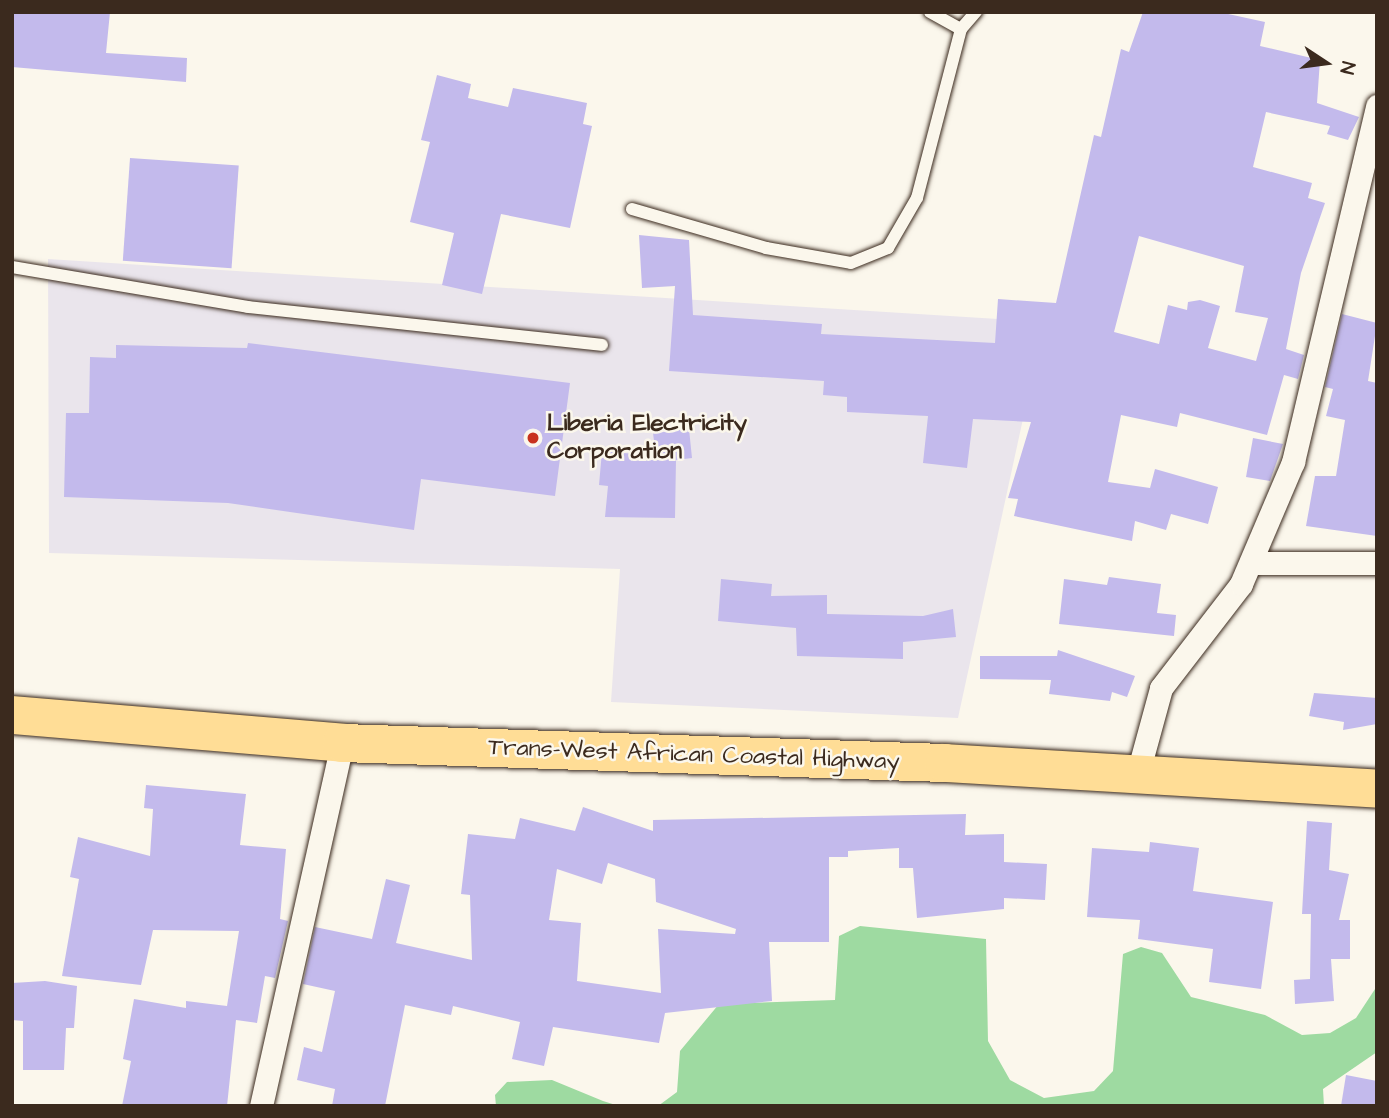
<!DOCTYPE html>
<html>
<head>
<meta charset="utf-8">
<style>
  body { margin:0 }
  #map { position:relative; width:1389px; height:1118px; overflow:hidden; background:#fbf7ec; font-family:"Architects Daughter",sans-serif }
  div>[style] { position:absolute }
  .built>* { inset:0; background:#eae5ec }
  .green>* { inset:0; background:#9edaa1 }
  .building>* { inset:0; background:#c3baec; transform-origin:0 0 }
  .roads { filter:drop-shadow(0 0 2px #3b2a1e) drop-shadow(0 0 2px #3b2a1e) }
  .service>* { height:12px; margin:-6px; padding:0 6px; transform-origin:6px; border-radius:6px; background:#fbf7ec }
  .minor>* { height:23px; margin:-11.5px; padding:0 11.5px; transform-origin:11.5px; border-radius:11.5px; background:#fbf7ec }
  .trunk>* { height:38px; margin:-19px; padding:0 19px; transform-origin:19px; border-radius:19px; background:#ffdd96 }
  .dots>* { width:19px; height:19px; translate:-50% -50%; box-sizing:border-box; border:4px solid #fbf7ec; border-radius:50% }
  span { translate:-50% -50%; white-space:nowrap; text-align:center; line-height:1.15; -webkit-text-stroke:5px #fbf7ec; paint-order:stroke }
  .poi-label { font-size:24px; color:#3b2a1e; font-weight:700 }
  .left { translate:0 -50%; text-align:left }
  .street-label { font-size:24px; color:#3b2a1e }
  .frame { position:absolute; inset:0; border:14px solid #3b2a1e; pointer-events:none }
  .north { position:absolute; left:1291px; top:28px; width:70px; height:70px; -webkit-text-stroke:5px #fbf7ec; paint-order:stroke; rotate:103deg; font-size:19px; font-weight:700; line-height:28px; text-align:center; color:#3b2a1e }
  .north::after { content:''; display:block; margin:auto; width:24px; height:32px; background:#3b2a1e; clip-path:polygon(50% 0,100% 100%,50% 72%,0 100%) }
</style>
</head>
<body>
<div id="map">
  <div class="built">
    <div style="clip-path:polygon(48px 259px,1044px 322px,958px 718px,611px 702px,620px 569px,49px 553px)"></div>
  </div>
  <div class="green">
    <div style="clip-path:polygon(860px 926px,986px 939px,988px 1041px,1010px 1080px,1044px 1098px,1094px 1091px,1113px 1071px,1123px 954px,1141px 947px,1162px 953px,1191px 997px,1265px 1015px,1302px 1035px,1330px 1033px,1356px 1018px,1377px 986px,1377px 1052px,1323px 1089px,1324px 1106px,658px 1106px,677px 1092px,680px 1051px,719px 1004px,835px 1000px,839px 936px)"></div>
    <div style="clip-path:polygon(552px 1080px,603px 1101px,619px 1106px,496px 1106px,495px 1095px,507px 1082px)"></div>
  </div>
  <div class="building">
    <div style="clip-path:polygon(12px 12px,110px 12px,106px 53px,187px 58px,186px 82px,12px 67px)"></div>
    <div style="clip-path:polygon(evenodd,1143px 12px,1219px 12px,1265px 22px,1260px 46px,1320px 60px,1317px 103px,1359px 117px,1348px 140px,1327px 134px,1330px 126px,1266px 112px,1253px 167px,1312px 183px,1308px 198px,1325px 203px,1301px 273px,1286px 349px,1304px 355px,1298px 379px,1284px 375px,1267px 435px,1180px 413px,1177px 427px,1121px 415px,1108px 482px,1150px 488px,1155px 469px,1218px 487px,1208px 524px,1171px 514px,1166px 530px,1135px 521px,1132px 541px,1014px 516px,1018px 499px,1008px 498px,1031px 422px,973px 419px,967px 468px,923px 463px,928px 416px,847px 412px,847px 397px,823px 395px,824px 381px,669px 371px,675px 286px,642px 288px,639px 235px,689px 240px,693px 315px,822px 324px,821px 334px,995px 343px,998px 299px,1056px 303px,1094px 135px,1101px 137px,1121px 49px,1129px 52px,1143px 12px,1139px 236px,1244px 266px,1235px 312px,1268px 318px,1256px 361px,1208px 348px,1220px 306px,1200px 300px,1188px 302px,1187px 310px,1168px 305px,1159px 344px,1114px 332px,1139px 236px)"></div>
    <div style="clip-path:polygon(437px 75px,471px 84px,468px 98px,508px 107px,513px 88px,587px 103px,583px 124px,592px 126px,570px 228px,501px 214px,482px 294px,442px 285px,454px 233px,410px 222px,430px 142px,421px 140px)"></div>
    <div style="left:130px;top:158px;width:109px;height:103px;rotate:4deg"></div>
    <div style="clip-path:polygon(1342px 314px,1377px 323px,1368px 381px,1377px 383px,1377px 536px,1306px 526px,1315px 476px,1336px 476px,1345px 420px,1326px 416px,1333px 389px,1325px 387px)"></div>
    <div style="clip-path:polygon(248px 343px,570px 383px,555px 496px,421px 479px,414px 530px,228px 503px,64px 497px,66px 413px,89px 413px,90px 357px,116px 358px,116px 345px,247px 348px)"></div>
    <div style="clip-path:polygon(689px 429px,692px 458px,676px 460px,675px 518px,605px 517px,608px 486px,599px 485px,602px 451px,656px 456px,653px 433px)"></div>
    <div style="clip-path:polygon(1253px 438px,1283px 444px,1270px 481px,1246px 477px)"></div>
    <div style="clip-path:polygon(1109px 577px,1161px 584px,1157px 613px,1176px 615px,1174px 636px,1059px 624px,1064px 579px,1107px 585px)"></div>
    <div style="clip-path:polygon(721px 579px,772px 584px,771px 596px,827px 595px,827px 614px,923px 616px,953px 609px,956px 637px,903px 642px,903px 659px,797px 656px,796px 628px,718px 621px)"></div>
    <div style="clip-path:polygon(1058px 650px,1135px 676px,1127px 697px,1112px 692px,1110px 701px,1049px 694px,1051px 680px,980px 679px,980px 656px,1057px 656px)"></div>
    <div style="clip-path:polygon(1314px 693px,1377px 698px,1377px 724px,1343px 730px,1344px 722px,1309px 716px)"></div>
    <div style="clip-path:polygon(146px 785px,246px 794px,240px 845px,286px 849px,280px 919px,288px 921px,275px 978px,265px 976px,257px 1023px,236px 1020px,227px 1106px,122px 1106px,131px 1061px,123px 1059px,134px 999px,186px 1008px,186px 1001px,227px 1006px,239px 931px,153px 930px,141px 985px,62px 976px,79px 879px,70px 877px,78px 837px,150px 856px,153px 809px,144px 808px)"></div>
    <div style="clip-path:polygon(evenodd,583px 807px,653px 831px,653px 820px,966px 814px,965px 835px,1004px 834px,1004px 862px,1047px 864px,1045px 900px,1004px 898px,1004px 909px,917px 918px,913px 868px,899px 868px,899px 848px,848px 851px,848px 857px,829px 857px,829px 942px,769px 942px,772px 1001px,665px 1013px,659px 1043px,553px 1027px,544px 1066px,512px 1059px,520px 1022px,453px 1006px,451px 1015px,405px 1005px,385px 1106px,332px 1106px,335px 1089px,297px 1080px,304px 1047px,322px 1052px,335px 991px,303px 984px,315px 927px,372px 939px,386px 879px,410px 885px,396px 943px,472px 960px,470px 895px,461px 894px,468px 834px,515px 839px,520px 818px,575px 831px,583px 807px,608px 863px,655px 879px,656px 902px,736px 929px,735px 934px,658px 929px,661px 993px,577px 981px,581px 923px,549px 920px,557px 869px,602px 884px,608px 863px)"></div>
    <div style="clip-path:polygon(1307px 821px,1332px 823px,1329px 870px,1349px 874px,1339px 920px,1350px 920px,1350px 959px,1331px 959px,1334px 1001px,1295px 1004px,1294px 980px,1310px 979px,1311px 914px,1302px 914px)"></div>
    <div style="clip-path:polygon(1150px 842px,1199px 848px,1193px 891px,1273px 902px,1261px 989px,1209px 982px,1213px 949px,1138px 939px,1140px 920px,1087px 917px,1092px 848px,1149px 852px)"></div>
    <div style="clip-path:polygon(45px 981px,77px 986px,74px 1028px,66px 1028px,64px 1070px,23px 1070px,23px 1021px,12px 1020px,12px 983px)"></div>
    <div style="clip-path:polygon(1346px 1075px,1377px 1081px,1377px 1106px,1341px 1106px)"></div>
  </div>
  <div class="roads">
    <div class="service">
      <div style="left:930px;top:12px;width:35px;rotate:29deg"></div>
      <div style="left:961px;top:29px;width:23px;rotate:-49deg"></div>
      <div style="left:632px;top:209px;width:140px;rotate:16.2deg"></div>
      <div style="left:766px;top:248px;width:86px;rotate:10deg"></div>
      <div style="left:851px;top:263px;width:40px;rotate:-22deg"></div>
      <div style="left:888px;top:248px;width:58px;rotate:-59.9deg"></div>
      <div style="left:917px;top:198px;width:175px;rotate:-75.4deg"></div>
      <div style="left:12px;top:267px;width:239px;rotate:9.6deg"></div>
      <div style="left:248px;top:307px;width:356px;rotate:6.1deg"></div>
    </div>
    <div class="minor">
      <div style="left:1251px;top:563px;width:126px"></div>
      <div style="left:1137px;top:776px;width:91px;rotate:-74.7deg"></div>
      <div style="left:1161px;top:688px;width:131px;rotate:-52.4deg"></div>
      <div style="left:1241px;top:584px;width:133px;rotate:-66.9deg"></div>
      <div style="left:1293px;top:462px;width:366px;rotate:-76.7deg"></div>
      <div style="left:261px;top:1106px;width:372px;rotate:-77.4deg"></div>
    </div>
    <div class="trunk">
      <div style="left:12px;top:715px;width:331px;rotate:4.8deg"></div>
      <div style="left:342px;top:743px;width:603px;rotate:1.9deg"></div>
      <div style="left:945px;top:763px;width:433px;rotate:3.4deg"></div>
    </div>
  </div>
  <div class="dots">
    <div style="left:533px;top:438px;background:#c8321e"></div>
  </div>
  <div class="poi-label">
    <span class="left" style="left:547px;top:438px">Liberia Electricity<br>Corporation</span>
  </div>
  <div class="street-label">
    <span style="left:694px;top:755px;rotate:2deg">Trans-West African Coastal Highway</span>
  </div>
  <div class="frame"></div>
  <div class="north">N</div>
</div>
</body>
</html>
